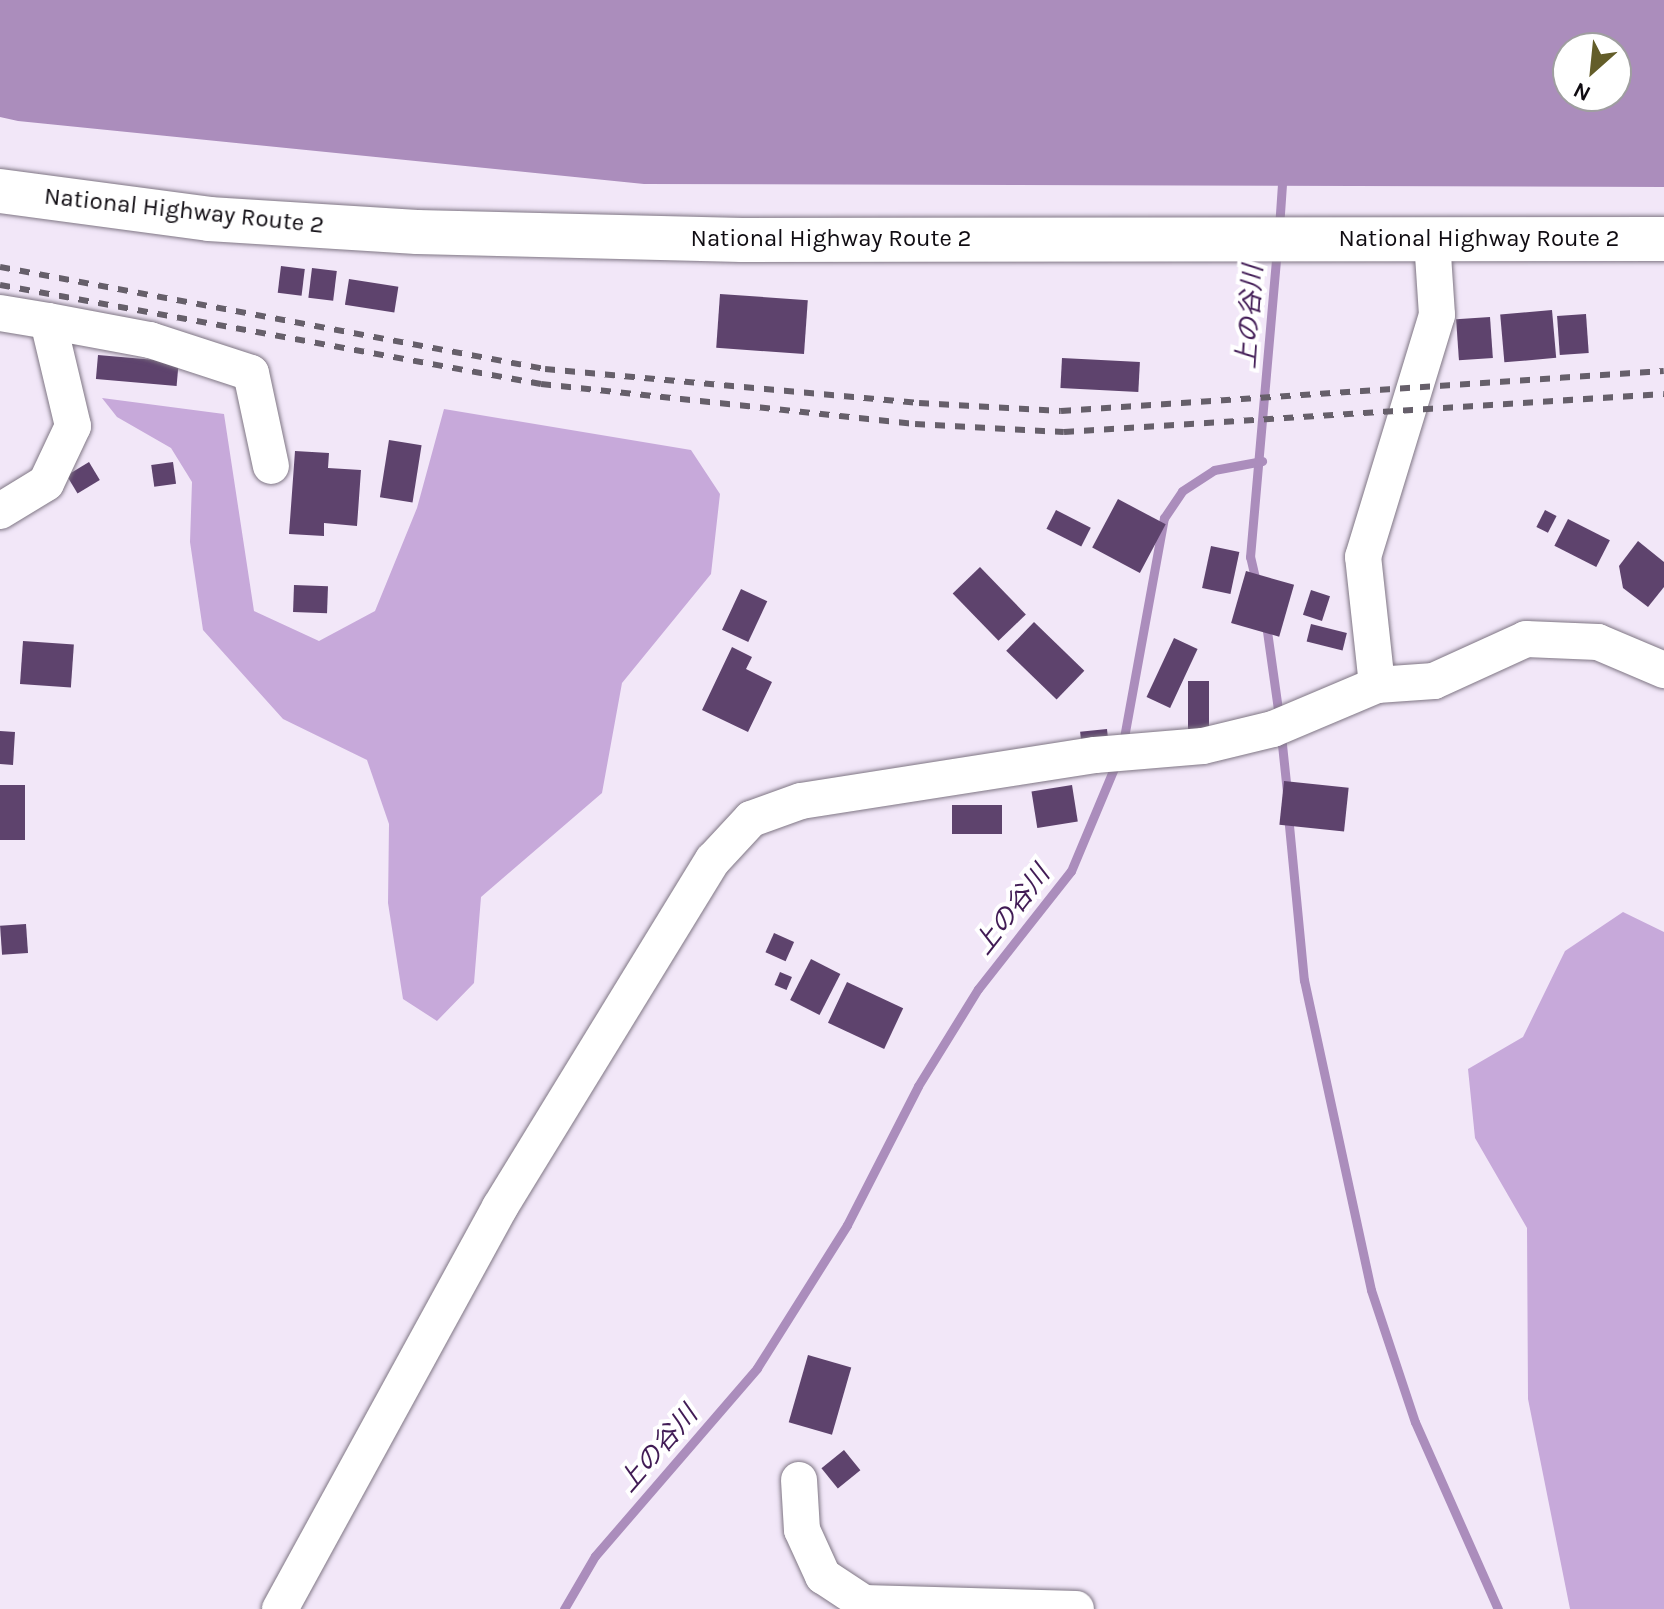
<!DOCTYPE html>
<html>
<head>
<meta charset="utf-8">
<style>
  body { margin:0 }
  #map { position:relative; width:1664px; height:1609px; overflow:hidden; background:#f2e7f8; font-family:Karla,"Noto Sans JP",sans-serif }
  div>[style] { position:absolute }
  .forest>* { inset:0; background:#c7a9da }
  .water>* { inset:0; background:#ab8dbc }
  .stream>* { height:9px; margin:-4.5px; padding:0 4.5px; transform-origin:4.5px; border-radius:4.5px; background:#ab8dbc }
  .building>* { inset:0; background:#5e436d; transform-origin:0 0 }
  .roads { filter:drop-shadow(0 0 2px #7f7684) drop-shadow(0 0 2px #7f7684) }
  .minor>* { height:36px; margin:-18px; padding:0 18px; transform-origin:18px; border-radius:18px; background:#fff }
  .highway>* { height:44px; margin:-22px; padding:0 22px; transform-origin:22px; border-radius:22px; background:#fff }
  .rail>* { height:6px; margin-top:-3px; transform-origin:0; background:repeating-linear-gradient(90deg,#665f6a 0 10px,transparent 0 20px) }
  span { translate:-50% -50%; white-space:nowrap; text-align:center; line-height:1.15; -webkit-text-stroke:8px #fff; paint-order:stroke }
  .street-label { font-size:24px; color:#100c12 }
  .water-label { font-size:26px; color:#411b55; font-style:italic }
  .north { position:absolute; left:1552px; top:32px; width:80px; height:80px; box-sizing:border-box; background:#fff; border:2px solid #9f9ea0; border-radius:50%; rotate:207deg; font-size:22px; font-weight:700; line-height:32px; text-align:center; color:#100c12 }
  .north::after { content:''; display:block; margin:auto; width:28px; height:36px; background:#635d29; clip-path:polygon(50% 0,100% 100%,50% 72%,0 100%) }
</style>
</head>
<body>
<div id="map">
  <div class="forest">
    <div style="clip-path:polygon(102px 398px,224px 414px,254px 611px,319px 641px,375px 611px,417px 508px,444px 409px,691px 450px,720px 494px,711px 574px,622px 683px,602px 793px,481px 897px,474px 983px,437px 1021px,403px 999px,388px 903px,389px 824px,367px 760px,283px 719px,203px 630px,190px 542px,192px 482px,171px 448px,117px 417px)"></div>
    <div style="clip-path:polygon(1623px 912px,1664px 932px,1664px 1609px,1570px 1609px,1528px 1399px,1527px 1228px,1475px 1138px,1468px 1069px,1523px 1037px,1565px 951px)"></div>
  </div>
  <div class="water">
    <div style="clip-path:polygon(evenodd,0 0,1664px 0,1664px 187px,644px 184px,18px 121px,0 117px,0 0,1568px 48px,1616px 48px,1616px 96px,1568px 96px,1568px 48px)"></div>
  </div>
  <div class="stream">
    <div style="left:1279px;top:228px;width:44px;rotate:-86.1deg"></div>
    <div style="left:1256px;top:582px;width:26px;rotate:-103deg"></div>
    <div style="left:1250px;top:557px;width:307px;rotate:-85deg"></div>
    <div style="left:1266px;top:624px;width:93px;rotate:82deg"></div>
    <div style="left:1281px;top:735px;width:57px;rotate:84deg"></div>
    <div style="left:1123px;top:743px;width:229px;rotate:-79.7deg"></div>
    <div style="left:1164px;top:518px;width:32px;rotate:-56deg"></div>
    <div style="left:1182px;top:491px;width:38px;rotate:-33deg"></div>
    <div style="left:1214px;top:470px;width:49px;rotate:-10.6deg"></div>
    <div style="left:1288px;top:815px;width:166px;rotate:84.5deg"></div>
    <div style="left:1304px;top:980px;width:317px;rotate:77.8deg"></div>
    <div style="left:1371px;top:1290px;width:139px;rotate:71.6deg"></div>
    <div style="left:1415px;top:1422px;width:205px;rotate:66.1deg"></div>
    <div style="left:564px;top:1609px;width:61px;rotate:-59.7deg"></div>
    <div style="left:595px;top:1556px;width:248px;rotate:-49.2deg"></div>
    <div style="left:757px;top:1368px;width:169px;rotate:-57.8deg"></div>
    <div style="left:847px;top:1225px;width:156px;rotate:-62.9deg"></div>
    <div style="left:918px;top:1086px;width:114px;rotate:-58.3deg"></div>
    <div style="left:978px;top:989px;width:150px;rotate:-51.8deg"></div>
    <div style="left:1071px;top:871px;width:119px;rotate:-67.3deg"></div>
  </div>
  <div class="building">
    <div style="left:281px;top:266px;width:24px;height:27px;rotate:7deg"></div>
    <div style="left:312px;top:268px;width:25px;height:30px;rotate:7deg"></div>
    <div style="left:349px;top:279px;width:50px;height:26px;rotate:9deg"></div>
    <div style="left:720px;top:294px;width:88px;height:54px;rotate:4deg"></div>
    <div style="left:1552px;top:310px;width:48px;height:52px;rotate:85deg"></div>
    <div style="left:1586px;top:314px;width:39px;height:29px;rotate:86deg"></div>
    <div style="left:1490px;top:317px;width:41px;height:34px;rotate:86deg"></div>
    <div style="left:98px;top:355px;width:81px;height:24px;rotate:5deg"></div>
    <div style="left:1062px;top:358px;width:78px;height:30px;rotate:3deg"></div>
    <div style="left:389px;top:440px;width:33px;height:58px;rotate:9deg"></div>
    <div style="clip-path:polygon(295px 451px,329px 453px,328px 468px,361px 470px,357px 526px,324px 523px,324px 536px,289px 534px)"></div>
    <div style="left:89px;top:462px;width:21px;height:26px;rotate:59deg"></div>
    <div style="left:173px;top:462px;width:22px;height:22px;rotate:82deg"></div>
    <div style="left:1118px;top:499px;width:54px;height:55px;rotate:28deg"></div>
    <div style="left:1056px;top:510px;width:39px;height:21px;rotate:27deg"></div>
    <div style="left:1545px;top:510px;width:13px;height:19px;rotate:27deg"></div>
    <div style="left:1568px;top:519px;width:47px;height:30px;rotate:27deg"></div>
    <div style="clip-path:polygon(1638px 541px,1664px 562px,1664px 587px,1648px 607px,1623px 588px,1619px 566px)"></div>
    <div style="left:1211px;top:546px;width:29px;height:43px;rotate:12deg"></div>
    <div style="left:980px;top:567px;width:66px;height:38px;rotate:46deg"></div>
    <div style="left:1246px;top:571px;width:50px;height:54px;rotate:16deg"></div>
    <div style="left:294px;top:585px;width:34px;height:27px;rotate:2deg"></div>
    <div style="left:741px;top:589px;width:29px;height:45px;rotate:25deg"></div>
    <div style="left:1311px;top:590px;width:20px;height:26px;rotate:18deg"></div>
    <div style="left:1034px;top:622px;width:70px;height:40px;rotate:44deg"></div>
    <div style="left:1311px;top:624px;width:37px;height:18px;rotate:14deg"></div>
    <div style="left:1174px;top:638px;width:26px;height:65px;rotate:25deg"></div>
    <div style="left:23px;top:641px;width:51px;height:43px;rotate:4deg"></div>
    <div style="clip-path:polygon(732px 647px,752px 657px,746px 669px,772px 682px,748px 732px,702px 710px)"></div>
    <div style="left:1209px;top:681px;width:50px;height:21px;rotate:90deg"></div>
    <div style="left:1107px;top:729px;width:18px;height:27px;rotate:84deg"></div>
    <div style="clip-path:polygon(0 731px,15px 732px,13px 765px,0 764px)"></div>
    <div style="left:1284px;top:781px;width:65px;height:44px;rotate:6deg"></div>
    <div style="left:0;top:785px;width:25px;height:55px"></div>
    <div style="left:1072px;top:785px;width:37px;height:41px;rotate:81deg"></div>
    <div style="left:1002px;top:805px;width:29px;height:50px;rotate:90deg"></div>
    <div style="left:26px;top:924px;width:29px;height:26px;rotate:86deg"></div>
    <div style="left:774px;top:933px;width:22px;height:21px;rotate:24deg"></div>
    <div style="left:811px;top:959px;width:33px;height:46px;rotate:27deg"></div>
    <div style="left:780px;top:972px;width:13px;height:14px;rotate:23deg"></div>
    <div style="left:847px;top:982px;width:62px;height:45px;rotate:25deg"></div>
    <div style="left:808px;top:1355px;width:45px;height:70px;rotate:16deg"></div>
    <div style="left:844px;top:1450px;width:26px;height:29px;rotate:51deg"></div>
  </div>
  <div class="roads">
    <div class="minor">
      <div style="left:0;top:313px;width:49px;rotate:9.5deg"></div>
      <div style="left:48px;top:321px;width:108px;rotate:76.6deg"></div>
      <div style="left:73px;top:426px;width:63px;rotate:115.3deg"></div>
      <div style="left:46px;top:483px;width:54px;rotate:148.7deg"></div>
      <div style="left:48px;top:321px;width:104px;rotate:10.6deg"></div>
      <div style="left:150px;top:340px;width:106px;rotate:18.1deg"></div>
      <div style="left:251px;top:373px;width:95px;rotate:77.9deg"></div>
      <div style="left:1377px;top:685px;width:129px;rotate:-96.2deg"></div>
      <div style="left:1363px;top:557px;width:253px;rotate:-73deg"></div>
      <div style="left:1437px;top:315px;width:76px;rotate:-93.8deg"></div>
      <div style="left:799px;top:1480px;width:50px;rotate:86.6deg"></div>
      <div style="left:802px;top:1530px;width:51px;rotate:65.5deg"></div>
      <div style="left:823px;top:1576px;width:49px;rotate:33.4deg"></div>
      <div style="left:864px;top:1603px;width:212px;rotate:1.6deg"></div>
      <div style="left:280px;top:1609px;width:458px;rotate:-61.3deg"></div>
      <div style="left:500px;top:1207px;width:407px;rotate:-58.5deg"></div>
      <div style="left:713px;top:860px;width:56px;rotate:-47.2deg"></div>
      <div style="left:751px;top:819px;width:53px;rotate:-19.8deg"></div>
      <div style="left:801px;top:801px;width:298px;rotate:-8.9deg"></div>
      <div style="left:1095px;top:755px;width:108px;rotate:-4.8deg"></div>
      <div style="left:1203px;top:746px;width:72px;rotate:-13.7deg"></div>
      <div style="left:1273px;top:729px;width:113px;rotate:-22.9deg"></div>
      <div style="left:1377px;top:685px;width:57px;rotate:-4deg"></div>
      <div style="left:1434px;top:681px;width:101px;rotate:-24.5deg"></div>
      <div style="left:1526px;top:639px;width:72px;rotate:2.4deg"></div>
      <div style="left:1598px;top:642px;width:72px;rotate:23deg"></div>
    </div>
    <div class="highway">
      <div style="left:0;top:191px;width:211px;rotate:7.6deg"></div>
      <div style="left:209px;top:219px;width:208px;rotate:3.6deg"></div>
      <div style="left:417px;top:232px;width:325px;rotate:1.4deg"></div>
      <div style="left:742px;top:240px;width:922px;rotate:-0.06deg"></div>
    </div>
  </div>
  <div class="rail">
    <div style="left:0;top:267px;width:554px;rotate:10.6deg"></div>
    <div style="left:545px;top:369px;width:376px;rotate:5.2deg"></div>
    <div style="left:919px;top:403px;width:142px;rotate:3.2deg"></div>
    <div style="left:1061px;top:411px;width:604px;rotate:-3.8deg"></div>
    <div style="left:0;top:285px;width:550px;rotate:10.37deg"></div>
    <div style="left:541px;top:384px;width:376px;rotate:6.1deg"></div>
    <div style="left:915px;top:424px;width:149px;rotate:3.1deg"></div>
    <div style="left:1064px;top:432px;width:601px;rotate:-3.62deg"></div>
  </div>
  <div class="street-label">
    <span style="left:184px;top:211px;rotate:6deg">National Highway Route 2</span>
    <span style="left:831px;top:239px">National Highway Route 2</span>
    <span style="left:1479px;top:239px">National Highway Route 2</span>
  </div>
  <div class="water-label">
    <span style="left:1250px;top:317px;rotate:-86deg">上の谷川</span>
    <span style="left:1012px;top:910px;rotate:-52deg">上の谷川</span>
    <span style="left:658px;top:1449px;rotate:-49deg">上の谷川</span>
  </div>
  <div class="north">N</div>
</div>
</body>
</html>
